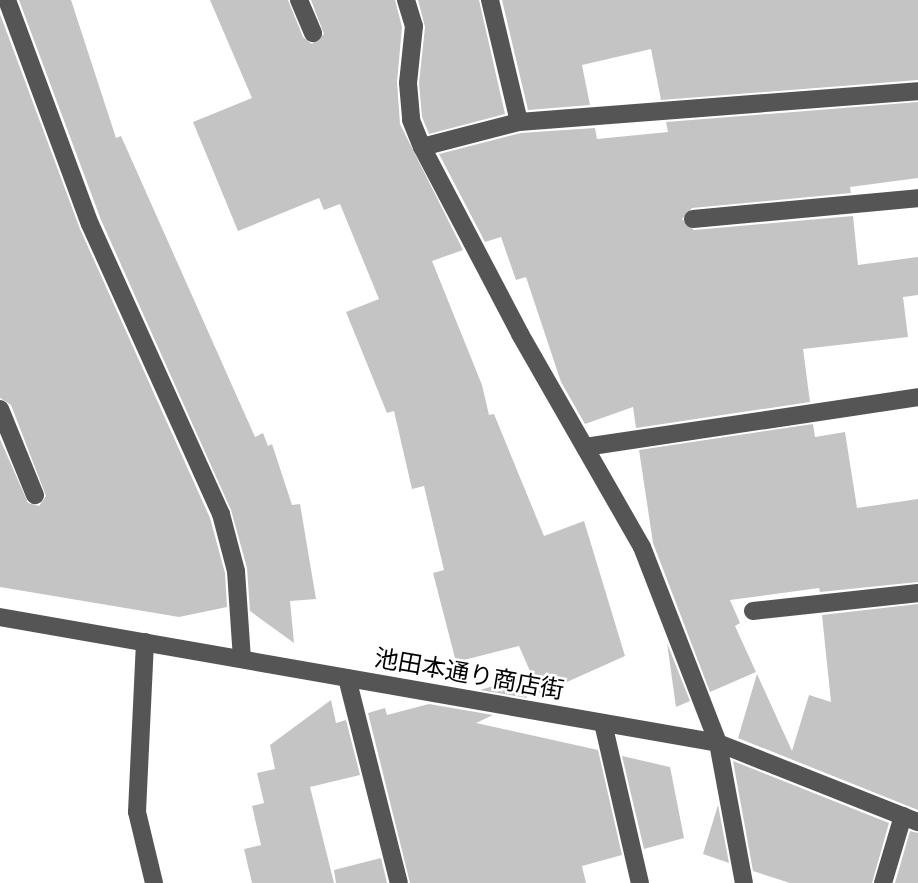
<!DOCTYPE html>
<html>
<head>
<meta charset="utf-8">
<style>
  body { margin:0 }
  #map { position:relative; width:918px; height:883px; overflow:hidden; background:#fff; font-family:"Source Sans 3","Noto Sans JP",sans-serif }
  div>[style] { position:absolute }
  .building>* { inset:0; background:#c4c4c4 }
  .minor>* { height:18px; margin:-9px; padding:0 9px; transform-origin:9px; border-radius:9px; background:#555 }
  span { translate:-50% -50%; white-space:nowrap; text-align:center; line-height:1.15; -webkit-text-stroke:5px #fff; paint-order:stroke }
  .street-label { font-size:24px; color:#000 }
</style>
</head>
<body>
<div id="map">
  <div class="building">
    <div style="clip-path:polygon(19px 0,71px 0,116px 138px,121px 136px,255px 437px,263px 433px,268px 446px,272px 444px,292px 505px,300px 504px,316px 599px,290px 601px,294px 643px,250px 611px,247px 568px,231px 510px,101px 220px)"></div>
    <div style="clip-path:polygon(210px 0,288px 0,303px 37px,312px 44px,324px 34px,311px 0,395px 0,402px 27px,397px 82px,400px 124px,463px 250px,432px 261px,482px 385px,489px 415px,494px 414px,544px 536px,584px 521px,625px 656px,540px 694px,519px 646px,456px 662px,433px 573px,444px 570px,424px 486px,412px 489px,394px 411px,387px 413px,346px 312px,379px 299px,340px 204px,324px 210px,319px 198px,238px 231px,193px 122px,252px 98px)"></div>
    <div style="clip-path:polygon(418px 0,479px 0,505px 114px,429px 134px,422px 117px,419px 83px,425px 27px)"></div>
    <div style="clip-path:polygon(502px 0,918px 0,918px 80px,661px 100px,651px 49px,582px 65px,590px 105px,528px 110px)"></div>
    <div style="clip-path:polygon(0 14px,80px 229px,210px 518px,225px 573px,227px 607px,179px 617px,0 587px,0 439px,28px 503px,39px 506px,46px 496px,11px 405px,0 398px)"></div>
    <div style="clip-path:polygon(918px 102px,918px 178px,850px 187px,851px 193px,692px 208px,682px 219px,694px 230px,853px 216px,858px 265px,918px 257px,918px 295px,903px 297px,908px 337px,803px 349px,810px 402px,636px 428px,633px 407px,585px 424px,561px 382px,526px 277px,516px 280px,501px 237px,485px 242px,439px 154px,521px 133px,595px 128px,597px 139px,668px 132px,666px 122px)"></div>
    <div style="clip-path:polygon(813px 424px,815px 437px,845px 432px,857px 508px,918px 499px,918px 582px,820px 592px,819px 588px,730px 600px,740px 623px,735px 626px,756px 672px,710px 692px,653px 543px,639px 450px)"></div>
    <div style="clip-path:polygon(918px 604px,918px 810px,738px 738px,757px 674px,792px 751px,809px 695px,831px 702px,822px 615px)"></div>
    <div style="clip-path:polygon(667px 643px,690px 701px,676px 707px)"></div>
    <div style="clip-path:polygon(520px 678px,527px 698px,480px 690px)"></div>
    <div style="clip-path:polygon(331px 700px,336px 723px,346px 720px,360px 775px,310px 787px,334px 883px,252px 883px,244px 849px,261px 845px,252px 806px,264px 803px,257px 773px,275px 769px,270px 745px)"></div>
    <div style="clip-path:polygon(429px 704px,493px 715px,476px 723px,598px 750px,622px 855px,582px 866px,586px 883px,410px 883px,368px 713px,385px 708px,387px 715px)"></div>
    <div style="clip-path:polygon(622px 756px,670px 767px,684px 838px,644px 849px)"></div>
    <div style="clip-path:polygon(733px 761px,889px 823px,872px 883px,790px 883px,753px 871px)"></div>
    <div style="clip-path:polygon(718px 805px,729px 863px,703px 854px)"></div>
    <div style="clip-path:polygon(910px 831px,918px 833px,918px 883px,895px 883px)"></div>
    <div style="clip-path:polygon(381px 858px,387px 883px,336px 883px,334px 870px)"></div>
  </div>
  <div class="minor">
    <div style="left:7px;top:0;width:239px;rotate:69.7deg"></div>
    <div style="left:90px;top:224px;width:318px;rotate:65.7deg"></div>
    <div style="left:221px;top:514px;width:59px;rotate:75.3deg"></div>
    <div style="left:236px;top:571px;width:88px;rotate:86.1deg"></div>
    <div style="left:299px;top:0;width:36px;rotate:67deg"></div>
    <div style="left:406px;top:0;width:27px;rotate:73deg"></div>
    <div style="left:414px;top:26px;width:57px;rotate:96deg"></div>
    <div style="left:408px;top:83px;width:37px;rotate:85deg"></div>
    <div style="left:411px;top:120px;width:29px;rotate:68deg"></div>
    <div style="left:422px;top:147px;width:211px;rotate:62.3deg"></div>
    <div style="left:520px;top:334px;width:245px;rotate:60.2deg"></div>
    <div style="left:642px;top:547px;width:210px;rotate:68.8deg"></div>
    <div style="left:718px;top:743px;width:142px;rotate:79.5deg"></div>
    <div style="left:490px;top:0;width:125px;rotate:76.6deg"></div>
    <div style="left:422px;top:147px;width:100px;rotate:-14.5deg"></div>
    <div style="left:519px;top:122px;width:400px;rotate:-4.4deg"></div>
    <div style="left:693px;top:219px;width:226px;rotate:-5.3deg"></div>
    <div style="left:0;top:409px;width:93px;rotate:67.9deg"></div>
    <div style="left:585px;top:447px;width:337px;rotate:-8.5deg"></div>
    <div style="left:753px;top:611px;width:166px;rotate:-6.2deg"></div>
    <div style="left:0;top:617px;width:729px;rotate:9.95deg"></div>
    <div style="left:718px;top:743px;width:215px;rotate:21.6deg"></div>
    <div style="left:145px;top:642px;width:170px;rotate:92.7deg"></div>
    <div style="left:137px;top:812px;width:73px;rotate:76.5deg"></div>
    <div style="left:347px;top:678px;width:211px;rotate:75.8deg"></div>
    <div style="left:603px;top:723px;width:164px;rotate:77deg"></div>
    <div style="left:883px;top:883px;width:70px;rotate:-73.4deg"></div>
  </div>
  <div class="street-label">
    <span style="left:469px;top:675px;rotate:10deg">池田本通り商店街</span>
  </div>
</div>
</body>
</html>
